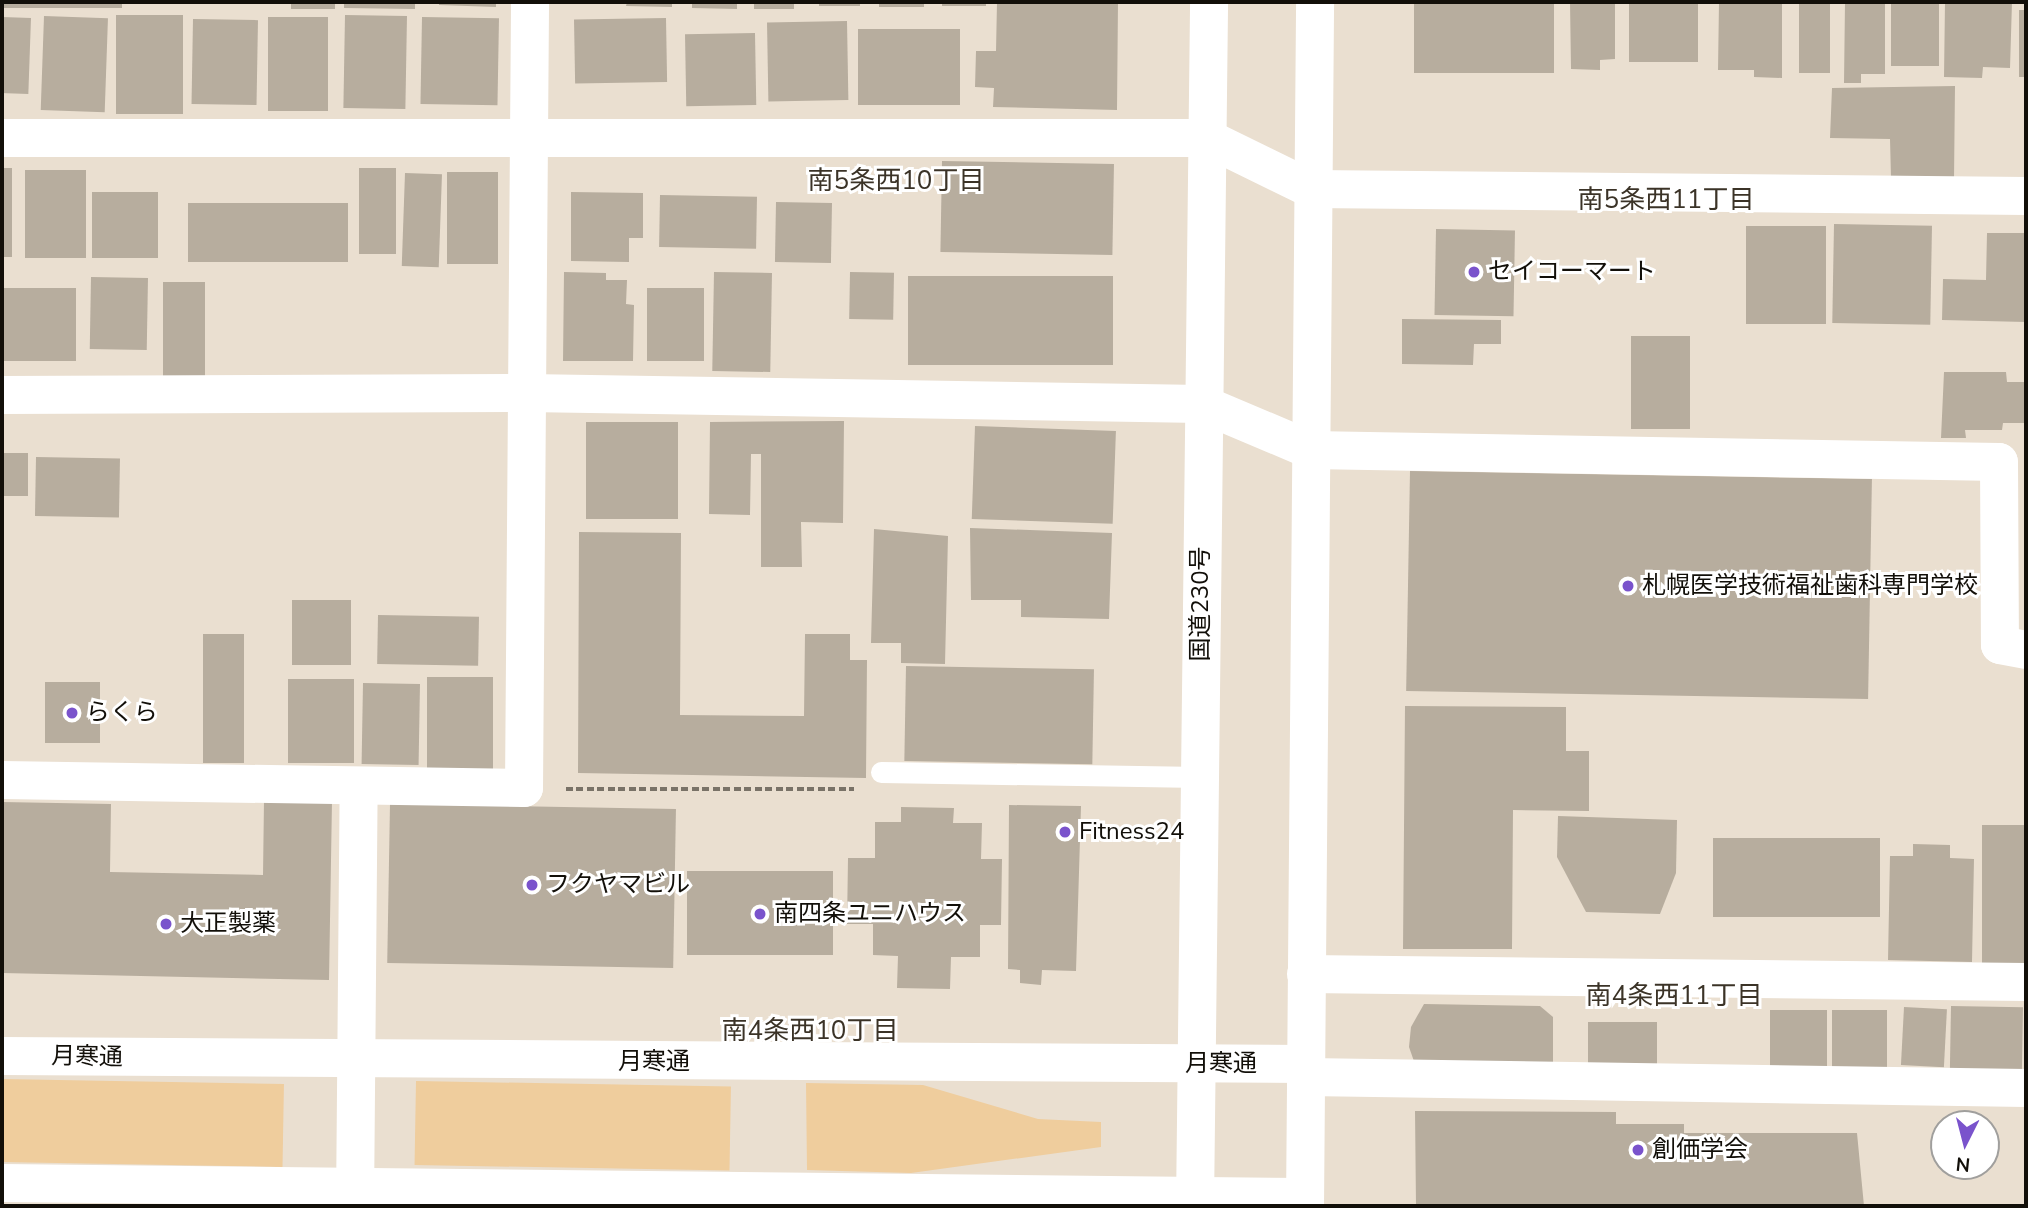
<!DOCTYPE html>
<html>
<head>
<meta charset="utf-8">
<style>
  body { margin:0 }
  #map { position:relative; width:2028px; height:1208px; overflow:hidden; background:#eadfd0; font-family:"Nunito Sans","Noto Sans JP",sans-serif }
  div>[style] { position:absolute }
  .green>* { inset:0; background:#efcd9d; transform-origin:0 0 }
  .building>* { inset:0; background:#b7ad9e; transform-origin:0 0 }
  .path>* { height:4.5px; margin-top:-2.25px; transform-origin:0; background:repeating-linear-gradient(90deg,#797267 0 7px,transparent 0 10.5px) }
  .lane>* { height:21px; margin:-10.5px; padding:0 10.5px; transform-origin:10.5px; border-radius:10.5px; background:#fff }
  .street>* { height:38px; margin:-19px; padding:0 19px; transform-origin:19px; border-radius:19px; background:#fff }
  .secondary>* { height:38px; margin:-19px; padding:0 19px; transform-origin:19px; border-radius:19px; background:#fff }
  .highway>* { height:38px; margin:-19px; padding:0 19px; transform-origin:19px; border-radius:19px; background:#fff }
  .dots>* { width:19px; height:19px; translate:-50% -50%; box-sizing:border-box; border:4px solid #fff; border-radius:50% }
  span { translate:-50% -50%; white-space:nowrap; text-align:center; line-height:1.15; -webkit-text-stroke:6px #fff; paint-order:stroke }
  .poi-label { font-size:24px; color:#120f09 }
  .left { translate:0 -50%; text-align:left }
  .street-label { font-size:24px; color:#120f09 }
  .neighbourhood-label { font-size:26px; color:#3b3327 }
  .frame { position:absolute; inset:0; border:4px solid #120f09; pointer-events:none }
  .north { position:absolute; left:1930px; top:1110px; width:70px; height:70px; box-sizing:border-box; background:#fff; border:2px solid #a09f9d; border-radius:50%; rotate:186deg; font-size:19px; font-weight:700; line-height:28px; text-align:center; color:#120f09 }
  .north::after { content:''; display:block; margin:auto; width:24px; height:32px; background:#7a53cc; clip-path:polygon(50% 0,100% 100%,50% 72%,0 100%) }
</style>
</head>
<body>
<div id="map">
  <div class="green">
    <div style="left:2px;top:1079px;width:282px;height:83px;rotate:1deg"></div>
    <div style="left:416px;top:1081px;width:315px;height:84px;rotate:1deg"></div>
    <div style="clip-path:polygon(806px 1083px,923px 1085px,1038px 1119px,1101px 1122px,1101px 1147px,911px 1173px,807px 1170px)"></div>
  </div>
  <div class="building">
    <div style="left:2px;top:2px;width:120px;height:6px"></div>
    <div style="left:291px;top:2px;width:44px;height:7px"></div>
    <div style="clip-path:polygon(344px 2px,415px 2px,415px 9px,344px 8px)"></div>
    <div style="clip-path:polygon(439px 2px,496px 2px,496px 7px,439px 5px)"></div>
    <div style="clip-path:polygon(627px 2px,672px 2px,672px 7px,626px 6px)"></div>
    <div style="clip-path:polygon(692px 2px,737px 2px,737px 9px,692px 8px)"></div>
    <div style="left:754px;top:2px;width:40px;height:7px"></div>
    <div style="left:819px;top:2px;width:41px;height:4px"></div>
    <div style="left:879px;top:2px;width:45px;height:5px"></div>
    <div style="left:942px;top:2px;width:44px;height:4px"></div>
    <div style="clip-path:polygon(997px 2px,1118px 2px,1117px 110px,993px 107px,994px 88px,975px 87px,976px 51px,996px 51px)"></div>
    <div style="left:1414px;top:2px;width:140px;height:71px"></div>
    <div style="clip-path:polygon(1570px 2px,1615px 2px,1615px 59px,1600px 60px,1600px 70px,1571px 69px)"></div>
    <div style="left:1629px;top:2px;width:69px;height:60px"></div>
    <div style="clip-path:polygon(1719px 2px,1782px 2px,1782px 78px,1754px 77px,1754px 70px,1718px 70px)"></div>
    <div style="left:1799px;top:2px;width:31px;height:71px"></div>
    <div style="clip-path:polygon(1845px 2px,1885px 2px,1885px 74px,1861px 74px,1861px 83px,1844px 83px)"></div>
    <div style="left:1891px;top:2px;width:48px;height:64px"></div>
    <div style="clip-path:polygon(1945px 2px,2012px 2px,2010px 68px,1983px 67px,1982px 78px,1944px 77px)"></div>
    <div style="left:2019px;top:10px;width:7px;height:67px"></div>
    <div style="left:116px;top:15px;width:67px;height:99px"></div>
    <div style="left:345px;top:15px;width:62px;height:93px;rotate:1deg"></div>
    <div style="left:44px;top:16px;width:64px;height:94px;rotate:2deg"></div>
    <div style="left:2px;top:17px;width:29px;height:76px;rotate:2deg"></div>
    <div style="left:268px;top:17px;width:60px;height:94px"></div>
    <div style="left:422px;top:17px;width:77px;height:87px;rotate:1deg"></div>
    <div style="left:666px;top:18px;width:64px;height:92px;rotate:89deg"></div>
    <div style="left:193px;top:19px;width:65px;height:85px;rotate:1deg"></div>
    <div style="left:847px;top:21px;width:79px;height:80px;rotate:89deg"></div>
    <div style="left:858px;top:29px;width:102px;height:76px"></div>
    <div style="left:755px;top:33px;width:72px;height:70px;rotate:89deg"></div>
    <div style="clip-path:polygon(1955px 86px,1954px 180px,1891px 178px,1890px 139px,1830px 138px,1832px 88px)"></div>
    <div style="left:942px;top:161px;width:172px;height:91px;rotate:1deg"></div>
    <div style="left:2px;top:168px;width:10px;height:89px"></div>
    <div style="left:359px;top:168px;width:37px;height:86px"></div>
    <div style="left:25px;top:170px;width:61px;height:88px"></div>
    <div style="left:498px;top:172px;width:92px;height:51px;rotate:90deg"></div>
    <div style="left:405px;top:173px;width:37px;height:93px;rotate:2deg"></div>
    <div style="left:92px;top:192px;width:66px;height:66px"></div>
    <div style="clip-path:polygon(571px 192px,643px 193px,643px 238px,629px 238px,629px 262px,571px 261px)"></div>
    <div style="left:660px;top:195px;width:97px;height:52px;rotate:1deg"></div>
    <div style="left:776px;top:202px;width:56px;height:60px;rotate:1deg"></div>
    <div style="left:188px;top:203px;width:160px;height:59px"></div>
    <div style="left:1834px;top:224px;width:98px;height:99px;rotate:1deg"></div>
    <div style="left:1746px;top:226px;width:80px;height:98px"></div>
    <div style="left:1436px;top:229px;width:79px;height:86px;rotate:1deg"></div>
    <div style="clip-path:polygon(1987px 233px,2026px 233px,2026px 322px,1942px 320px,1943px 279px,1986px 280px)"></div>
    <div style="clip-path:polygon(564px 272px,606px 273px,606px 280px,627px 280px,626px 304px,634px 305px,633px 361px,563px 361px)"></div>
    <div style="left:714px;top:272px;width:58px;height:99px;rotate:1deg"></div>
    <div style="left:850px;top:272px;width:44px;height:47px;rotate:1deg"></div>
    <div style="left:908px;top:276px;width:205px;height:89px"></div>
    <div style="left:91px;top:277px;width:57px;height:72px;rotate:1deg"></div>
    <div style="left:163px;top:282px;width:42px;height:95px"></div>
    <div style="left:2px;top:288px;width:74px;height:73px"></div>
    <div style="left:647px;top:288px;width:57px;height:73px"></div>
    <div style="clip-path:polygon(1402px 319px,1501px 320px,1501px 344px,1474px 344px,1473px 365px,1402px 364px)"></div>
    <div style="left:1631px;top:336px;width:59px;height:93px"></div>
    <div style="clip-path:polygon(1944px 372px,2006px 372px,2007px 382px,2026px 382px,2026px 423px,2003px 423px,2002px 430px,1965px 430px,1966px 438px,1941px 438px)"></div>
    <div style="clip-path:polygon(844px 421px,843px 523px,801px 522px,802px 567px,761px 567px,761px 454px,751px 454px,750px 515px,709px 514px,710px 422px)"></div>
    <div style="left:586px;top:422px;width:92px;height:97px"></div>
    <div style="left:975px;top:426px;width:141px;height:93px;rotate:2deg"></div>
    <div style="left:2px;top:453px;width:26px;height:43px"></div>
    <div style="left:36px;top:457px;width:84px;height:59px;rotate:1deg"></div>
    <div style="left:1410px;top:471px;width:462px;height:220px;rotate:1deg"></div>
    <div style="clip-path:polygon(970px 528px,1112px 533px,1109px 619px,1021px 617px,1021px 600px,971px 600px)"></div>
    <div style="clip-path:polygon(874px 529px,948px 536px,945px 664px,901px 663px,901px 643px,871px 643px)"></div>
    <div style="clip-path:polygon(579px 532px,681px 533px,680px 715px,804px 716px,805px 634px,850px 634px,850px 660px,867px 660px,866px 778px,578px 773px)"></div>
    <div style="left:292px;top:600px;width:59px;height:65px"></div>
    <div style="left:378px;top:615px;width:101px;height:49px;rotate:1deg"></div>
    <div style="left:203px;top:634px;width:41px;height:129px"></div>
    <div style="left:906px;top:666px;width:188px;height:95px;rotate:1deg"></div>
    <div style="left:427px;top:677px;width:66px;height:93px"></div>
    <div style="left:288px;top:679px;width:66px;height:84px"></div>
    <div style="left:45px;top:682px;width:55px;height:61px"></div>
    <div style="left:363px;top:683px;width:57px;height:81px;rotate:1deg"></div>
    <div style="clip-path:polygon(1405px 706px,1566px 707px,1566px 751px,1589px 751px,1589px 811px,1513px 810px,1512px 949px,1403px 949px)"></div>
    <div style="clip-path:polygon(264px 800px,332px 801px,329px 980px,2px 973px,2px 802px,111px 804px,110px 872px,263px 875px)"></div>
    <div style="left:390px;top:804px;width:286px;height:159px;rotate:1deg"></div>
    <div style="clip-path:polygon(1009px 805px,1081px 806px,1076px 971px,1042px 970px,1041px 985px,1020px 983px,1020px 970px,1008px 969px)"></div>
    <div style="clip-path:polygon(901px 807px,954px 808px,953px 823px,982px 823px,981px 859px,1002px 859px,1001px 925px,980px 925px,980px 957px,951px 957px,950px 989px,897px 988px,898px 956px,873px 955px,873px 924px,847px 924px,848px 858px,875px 858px,875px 822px,901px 822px)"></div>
    <div style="clip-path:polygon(1558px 816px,1677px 820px,1676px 873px,1660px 914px,1586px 912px,1557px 857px)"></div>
    <div style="left:1982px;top:825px;width:44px;height:139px"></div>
    <div style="left:1713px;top:838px;width:167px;height:79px"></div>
    <div style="clip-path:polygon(1913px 844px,1950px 845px,1950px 858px,1974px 859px,1972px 962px,1888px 960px,1890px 856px,1913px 856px)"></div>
    <div style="left:687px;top:871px;width:146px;height:84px"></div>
    <div style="clip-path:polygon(1424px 1004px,1540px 1006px,1553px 1017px,1553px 1068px,1416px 1067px,1409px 1047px,1411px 1027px)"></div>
    <div style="left:1951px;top:1006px;width:72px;height:73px;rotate:1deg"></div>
    <div style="left:1904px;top:1007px;width:43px;height:58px;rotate:3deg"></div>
    <div style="left:1770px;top:1010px;width:57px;height:65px"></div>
    <div style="left:1832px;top:1010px;width:55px;height:67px"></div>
    <div style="left:1588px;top:1022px;width:69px;height:51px"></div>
    <div style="clip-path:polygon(1415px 1111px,1616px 1112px,1616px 1124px,1684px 1124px,1684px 1133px,1857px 1133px,1864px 1206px,1416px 1206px)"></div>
  </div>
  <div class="path">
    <div style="left:566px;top:789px;width:288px"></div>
  </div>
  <div class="lane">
    <div style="left:881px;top:772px;width:319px;rotate:0.9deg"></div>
  </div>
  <div class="street">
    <div style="left:2px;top:138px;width:1205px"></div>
    <div style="left:1207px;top:138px;width:116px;rotate:26.1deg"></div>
    <div style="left:1311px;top:189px;width:715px;rotate:0.56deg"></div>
    <div style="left:2px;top:395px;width:525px;rotate:-0.22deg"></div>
    <div style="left:527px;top:393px;width:675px;rotate:0.93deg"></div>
    <div style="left:1202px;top:404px;width:118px;rotate:22.9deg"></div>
    <div style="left:1311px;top:450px;width:688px;rotate:1deg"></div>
    <div style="left:1999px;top:462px;width:183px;rotate:89.7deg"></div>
    <div style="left:2000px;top:645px;width:26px;rotate:11deg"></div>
    <div style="left:2px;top:780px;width:522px;rotate:0.88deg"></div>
    <div style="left:524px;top:788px;width:786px;rotate:-89.56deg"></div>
    <div style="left:1306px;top:974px;width:720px;rotate:0.64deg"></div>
    <div style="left:1307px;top:1077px;width:719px;rotate:0.88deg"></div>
    <div style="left:355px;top:1206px;width:420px;rotate:-89.5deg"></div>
  </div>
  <div class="secondary">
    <div style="left:2px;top:1056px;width:1304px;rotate:0.35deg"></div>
    <div style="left:2px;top:1183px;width:1303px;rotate:0.62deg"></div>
  </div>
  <div class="highway">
    <div style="left:1195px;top:1206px;width:1204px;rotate:-89.33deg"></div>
    <div style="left:1305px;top:1206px;width:1204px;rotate:-89.52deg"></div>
  </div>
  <div class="dots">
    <div style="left:1474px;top:272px;background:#7a53cc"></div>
    <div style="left:1628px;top:586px;background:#7a53cc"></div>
    <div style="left:72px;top:713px;background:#7a53cc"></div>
    <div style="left:1065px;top:832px;background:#7a53cc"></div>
    <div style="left:532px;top:885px;background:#7a53cc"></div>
    <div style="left:760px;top:914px;background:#7a53cc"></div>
    <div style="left:166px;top:924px;background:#7a53cc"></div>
    <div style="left:1638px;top:1150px;background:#7a53cc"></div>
  </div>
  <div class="poi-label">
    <span class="left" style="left:1488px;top:272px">セイコーマート</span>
    <span class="left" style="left:1642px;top:586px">札幌医学技術福祉歯科専門学校</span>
    <span class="left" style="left:86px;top:713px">らくら</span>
    <span class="left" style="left:1079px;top:832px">Fitness24</span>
    <span class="left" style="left:546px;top:885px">フクヤマビル</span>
    <span class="left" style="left:774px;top:914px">南四条ユニハウス</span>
    <span class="left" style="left:180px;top:924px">大正製薬</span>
    <span class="left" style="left:1652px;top:1150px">創価学会</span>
  </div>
  <div class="street-label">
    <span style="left:1201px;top:604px;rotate:-90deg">国道230号</span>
    <span style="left:87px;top:1057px;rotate:1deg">月寒通</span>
    <span style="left:654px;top:1062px">月寒通</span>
    <span style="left:1221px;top:1064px">月寒通</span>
  </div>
  <div class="neighbourhood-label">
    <span style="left:896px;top:181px">南5条西10丁目</span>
    <span style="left:1666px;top:200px">南5条西11丁目</span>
    <span style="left:1674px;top:996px">南4条西11丁目</span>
    <span style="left:810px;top:1031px">南4条西10丁目</span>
  </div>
  <div class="frame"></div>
  <div class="north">N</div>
</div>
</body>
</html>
